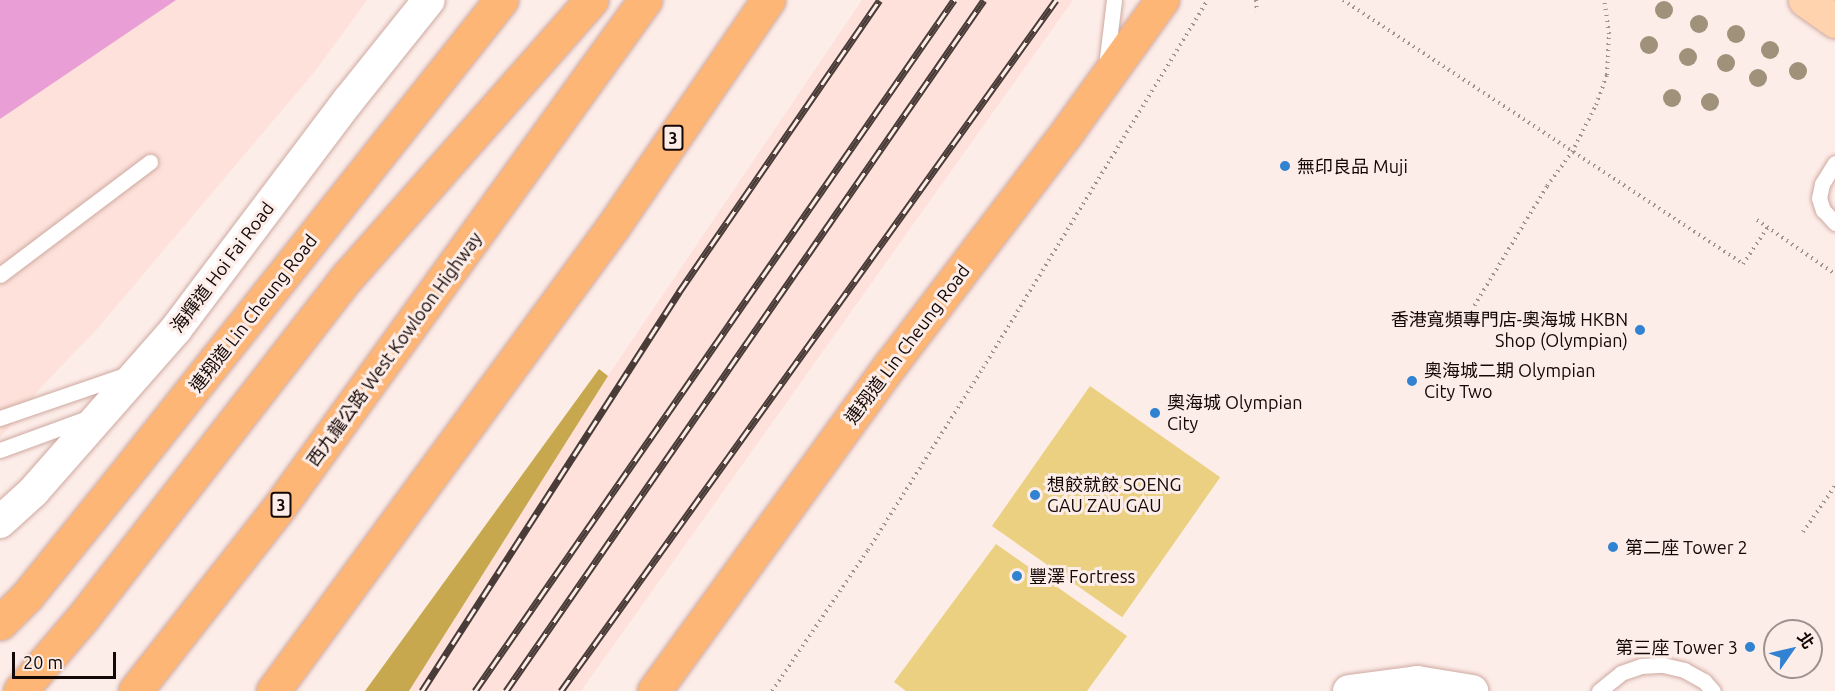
<!DOCTYPE html>
<html>
<head>
<meta charset="utf-8">
<style>
  body { margin:0 }
  #map { position:relative; width:1835px; height:691px; overflow:hidden; background:#fdede9; font-family:Ubuntu,"Noto Sans TC",sans-serif }
  div>[style] { position:absolute }
  .built>* { inset:0; background:#fde1da }
  .green>* { inset:0; background:#ebd082; transform-origin:0 0 }
  .forest>* { inset:0; background:#c7a84f }
  .water>* { inset:0; background:#e99ed6 }
  .path>* { height:4px; margin-top:-2px; transform-origin:0; background:repeating-linear-gradient(90deg,#a0928f 0 1.5px,transparent 0 6px) }
  .roads { filter:drop-shadow(0 0 2px #cea9a0) drop-shadow(0 0 2px #cea9a0) }
  .lane>* { height:15px; margin:-7.5px; padding:0 7.5px; transform-origin:7.5px; border-radius:7.5px; background:#fff }
  .street>* { height:32px; margin:-16px; padding:0 16px; transform-origin:16px; border-radius:16px; background:#fff }
  .primary>* { height:33px; margin:-16.5px; padding:0 16.5px; transform-origin:16.5px; border-radius:16.5px; background:#fed3ad }
  .highway>* { height:33px; margin:-16.5px; padding:0 16.5px; transform-origin:16.5px; border-radius:16.5px; background:#fdb676 }
  .rail>* { height:7px; margin-top:-3.5px; transform-origin:0; background:repeating-linear-gradient(90deg,#fdede9 0 14px,#483b38 0 28px); box-sizing:border-box; border-block:2px solid #483b38 }
  .trees>* { width:18px; height:18px; margin:-9px; border-radius:50%; background:#a0917a }
  .dots>* { width:16px; height:16px; translate:-50% -50%; box-sizing:border-box; border:3px solid #fdede9; border-radius:50% }
  span { translate:-50% -50%; white-space:nowrap; text-align:center; line-height:1.15; -webkit-text-stroke:6px #fdede9; paint-order:stroke }
  .shield-label span { padding:2px 4px; background:#fdede9; border:2px solid; border-radius:4px; -webkit-text-stroke-width:0 }
  .shield-label { font-size:16px; color:#140806; font-weight:700 }
  .poi-label { font-size:18px; color:#140806 }
  .left { translate:0 -50%; text-align:left }
  .right { translate:-100% -50%; text-align:right }
  .street-label { font-size:18px; color:#140806 }
  .north { position:absolute; left:1763px; top:619px; width:60px; height:60px; box-sizing:border-box; background:#fdede9; border:2px solid #a0918e; border-radius:50%; rotate:56deg; font-size:16px; font-weight:700; line-height:24px; text-align:center; color:#140806 }
  .north::after { content:''; display:block; margin:auto; width:21px; height:27px; background:#3182d1; clip-path:polygon(50% 0,100% 100%,50% 72%,0 100%) }
  .scale { position:absolute; left:12px; top:652px; width:104px; height:27px; box-sizing:border-box; border:3px solid #140806; border-top:0; padding-left:8px; font-size:18px; line-height:21px; white-space:nowrap; color:#140806; -webkit-text-stroke:4px #fdede9; paint-order:stroke }
</style>
</head>
<body>
<div id="map">
  <div class="built">
    <div style="clip-path:polygon(0 0,367px 0,316px 70px,97px 329px,43px 385px,0 438px)"></div>
    <div style="clip-path:polygon(862px 0,1073px 0,581px 691px,409px 691px,608px 376px)"></div>
  </div>
  <div class="green">
    <div style="left:1090px;top:386px;width:159px;height:171px;rotate:35deg"></div>
    <div style="clip-path:polygon(996px 544px,1127px 636px,1087px 691px,906px 691px,894px 682px)"></div>
  </div>
  <div class="forest">
    <div style="clip-path:polygon(599px 369px,608px 376px,409px 691px,365px 691px)"></div>
  </div>
  <div class="water">
    <div style="clip-path:polygon(0 0,176px 0,0 119px)"></div>
  </div>
  <div class="path">
    <div style="left:1256px;top:0;width:12px;rotate:85deg"></div>
    <div style="left:1343px;top:0;width:479px;rotate:33.4deg"></div>
    <div style="left:1743px;top:264px;width:45px;rotate:-56deg"></div>
    <div style="left:1757px;top:220px;width:95px;rotate:34.7deg"></div>
    <div style="left:1465px;top:321px;width:158px;rotate:-58.7deg"></div>
    <div style="left:1547px;top:186px;width:42px;rotate:-53.7deg"></div>
    <div style="left:1572px;top:152px;width:53px;rotate:-62.9deg"></div>
    <div style="left:1596px;top:105px;width:32px;rotate:-70deg"></div>
    <div style="left:1607px;top:75px;width:41px;rotate:-87.2deg"></div>
    <div style="left:1609px;top:34px;width:34px;rotate:-98deg"></div>
    <div style="left:1803px;top:532px;width:56px;rotate:-55.2deg"></div>
    <div style="left:772px;top:691px;width:171px;rotate:-55.8deg"></div>
    <div style="left:868px;top:550px;width:215px;rotate:-57.7deg"></div>
    <div style="left:983px;top:368px;width:431px;rotate:-58.6deg"></div>
  </div>
  <div class="roads">
    <div class="lane">
      <div style="left:1106px;top:66px;width:66px;rotate:-83.1deg"></div>
      <div style="left:1835px;top:163px;width:25px;rotate:122deg"></div>
      <div style="left:1822px;top:184px;width:14px;rotate:102deg"></div>
      <div style="left:1819px;top:198px;width:13px;rotate:72deg"></div>
      <div style="left:1823px;top:210px;width:18px;rotate:47deg"></div>
      <div style="left:0;top:275px;width:188px;rotate:-37deg"></div>
      <div style="left:0;top:418px;width:135px;rotate:-19deg"></div>
      <div style="left:0;top:450px;width:96px;rotate:-20.1deg"></div>
      <div style="left:1599px;top:691px;width:28px;rotate:-39deg"></div>
      <div style="left:1621px;top:673px;width:21px;rotate:-19deg"></div>
      <div style="left:1641px;top:666px;width:22px;rotate:-3deg"></div>
      <div style="left:1663px;top:665px;width:22px;rotate:13deg"></div>
      <div style="left:1684px;top:670px;width:23px;rotate:29deg"></div>
      <div style="left:1704px;top:681px;width:13px;rotate:48deg"></div>
    </div>
    <div class="street">
      <div style="left:0;top:522px;width:45px;rotate:-42.3deg"></div>
      <div style="left:33px;top:492px;width:217px;rotate:-48.7deg"></div>
      <div style="left:176px;top:329px;width:286px;rotate:-53deg"></div>
      <div style="left:348px;top:101px;width:129px;rotate:-51.3deg"></div>
      <div style="left:1349px;top:691px;width:69px;rotate:-7.5deg"></div>
      <div style="left:1417px;top:682px;width:56px;rotate:9.3deg"></div>
    </div>
    <div class="primary">
      <div style="left:1805px;top:0;width:37px;rotate:35deg"></div>
    </div>
    <div class="highway">
      <div style="left:0;top:623px;width:38px;rotate:-45deg"></div>
      <div style="left:27px;top:596px;width:153px;rotate:-51.1deg"></div>
      <div style="left:123px;top:477px;width:609px;rotate:-51.6deg"></div>
      <div style="left:20px;top:691px;width:99px;rotate:-49.5deg"></div>
      <div style="left:84px;top:616px;width:430px;rotate:-52.2deg"></div>
      <div style="left:348px;top:276px;width:368px;rotate:-48.6deg"></div>
      <div style="left:135px;top:691px;width:230px;rotate:-51.9deg"></div>
      <div style="left:277px;top:510px;width:629px;rotate:-54.19deg"></div>
      <div style="left:273px;top:691px;width:577px;rotate:-53.8deg"></div>
      <div style="left:614px;top:225px;width:273px;rotate:-55.6deg"></div>
      <div style="left:654px;top:691px;width:404px;rotate:-54.1deg"></div>
      <div style="left:891px;top:364px;width:291px;rotate:-52.8deg"></div>
      <div style="left:1067px;top:132px;width:163px;rotate:-54.3deg"></div>
    </div>
  </div>
  <div class="rail">
    <div style="left:422px;top:691px;width:475px;rotate:-57.2deg"></div>
    <div style="left:679px;top:292px;width:354px;rotate:-55.5deg"></div>
    <div style="left:475px;top:691px;width:841px;rotate:-55.27deg"></div>
    <div style="left:506px;top:691px;width:840px;rotate:-55.33deg"></div>
    <div style="left:561px;top:691px;width:850px;rotate:-54.38deg"></div>
  </div>
  <div class="trees">
    <div style="left:1664px;top:10px"></div>
    <div style="left:1699px;top:24px"></div>
    <div style="left:1736px;top:34px"></div>
    <div style="left:1649px;top:45px"></div>
    <div style="left:1770px;top:50px"></div>
    <div style="left:1688px;top:57px"></div>
    <div style="left:1726px;top:63px"></div>
    <div style="left:1798px;top:71px"></div>
    <div style="left:1758px;top:78px"></div>
    <div style="left:1672px;top:98px"></div>
    <div style="left:1710px;top:102px"></div>
  </div>
  <div class="dots">
    <div style="left:1285px;top:166px;background:#3182d1"></div>
    <div style="left:1640px;top:330px;background:#3182d1"></div>
    <div style="left:1412px;top:381px;background:#3182d1"></div>
    <div style="left:1155px;top:413px;background:#3182d1"></div>
    <div style="left:1035px;top:495px;background:#3182d1"></div>
    <div style="left:1613px;top:547px;background:#3182d1"></div>
    <div style="left:1017px;top:576px;background:#3182d1"></div>
    <div style="left:1750px;top:647px;background:#3182d1"></div>
  </div>
  <div class="shield-label">
    <span style="left:673px;top:138px">3</span>
    <span style="left:281px;top:505px">3</span>
  </div>
  <div class="poi-label">
    <span class="left" style="left:1297px;top:166px">無印良品 Muji</span>
    <span class="right" style="left:1628px;top:330px">香港寬頻專門店-奧海城 HKBN<br>Shop (Olympian)</span>
    <span class="left" style="left:1424px;top:381px">奧海城二期 Olympian<br>City Two</span>
    <span class="left" style="left:1167px;top:413px">奧海城 Olympian<br>City</span>
    <span class="left" style="left:1047px;top:495px">想餃就餃 SOENG<br>GAU ZAU GAU</span>
    <span class="left" style="left:1625px;top:547px">第二座 Tower 2</span>
    <span class="left" style="left:1029px;top:576px">豐澤 Fortress</span>
    <span class="right" style="left:1738px;top:647px">第三座 Tower 3</span>
  </div>
  <div class="street-label">
    <span style="left:222px;top:267px;rotate:-53deg">海輝道 Hoi Fai Road</span>
    <span style="left:253px;top:313px;rotate:-52deg">連翔道 Lin Cheung Road</span>
    <span style="left:907px;top:344px;rotate:-53deg">連翔道 Lin Cheung Road</span>
    <span style="left:394px;top:349px;rotate:-54deg">西九龍公路 West Kowloon Highway</span>
  </div>
  <div class="north">北</div>
  <div class="scale">20 m</div>
</div>
</body>
</html>
